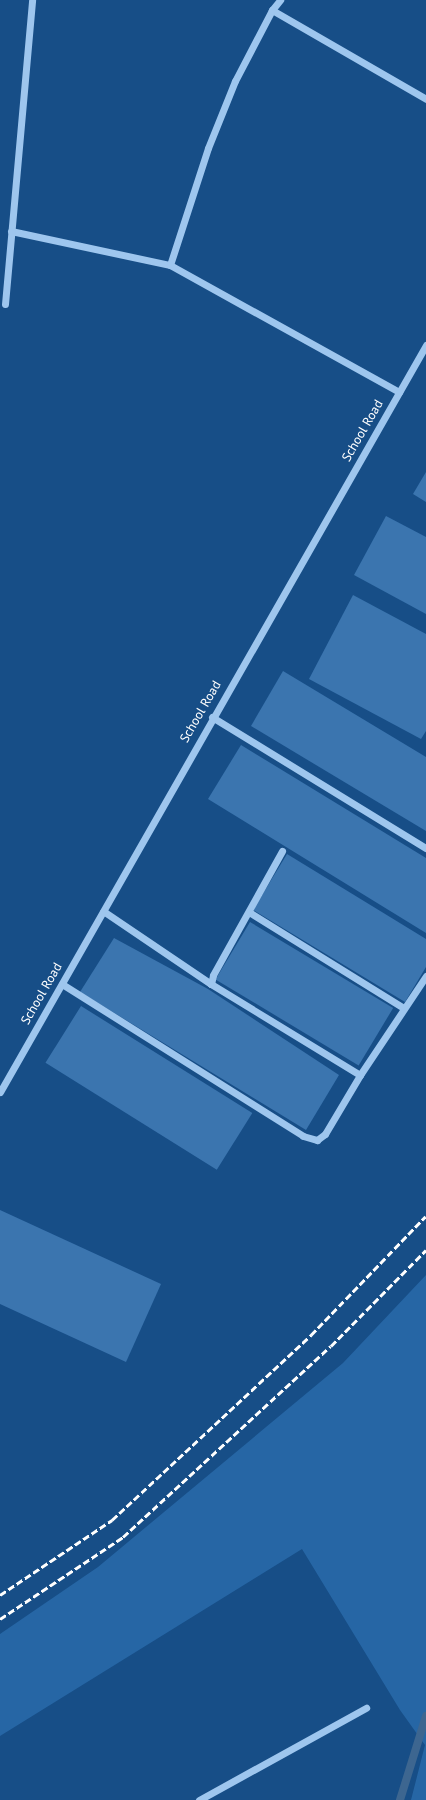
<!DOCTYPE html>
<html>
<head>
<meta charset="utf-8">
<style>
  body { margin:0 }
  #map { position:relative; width:426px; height:1800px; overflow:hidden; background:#174e87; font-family:"PT Sans",sans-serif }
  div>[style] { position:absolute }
  .green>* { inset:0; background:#2666a5 }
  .stream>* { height:8px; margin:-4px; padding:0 4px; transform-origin:4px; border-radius:4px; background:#3d6690 }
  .building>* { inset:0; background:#3b75af; transform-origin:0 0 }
  .minor>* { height:7px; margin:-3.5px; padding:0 3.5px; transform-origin:3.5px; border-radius:3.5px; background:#9ec6ee }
  .rail>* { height:3px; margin-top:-1.5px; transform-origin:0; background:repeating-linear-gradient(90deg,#fff 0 7px,transparent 0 10px) }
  span { translate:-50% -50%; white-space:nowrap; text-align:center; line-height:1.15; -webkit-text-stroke:3px #174e87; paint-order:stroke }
  .street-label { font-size:13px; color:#fff }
</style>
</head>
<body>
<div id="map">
  <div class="green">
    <div style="clip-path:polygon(426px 1275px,426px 1800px,411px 1800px,425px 1745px,400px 1710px,302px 1549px,0 1736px,0 1634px,98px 1567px,343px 1363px)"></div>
  </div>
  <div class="stream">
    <div style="left:400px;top:1800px;width:88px;rotate:-72.8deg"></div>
  </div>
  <div class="building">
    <div style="clip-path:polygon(426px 472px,426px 502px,413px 494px)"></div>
    <div style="clip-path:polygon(386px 516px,426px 537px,426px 614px,354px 575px)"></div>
    <div style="clip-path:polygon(353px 595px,426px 634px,426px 731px,421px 739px,309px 679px)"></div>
    <div style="clip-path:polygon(283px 671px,426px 757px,426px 831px,251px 726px)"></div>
    <div style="clip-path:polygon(241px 745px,426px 858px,426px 933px,208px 799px)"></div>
    <div style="clip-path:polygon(287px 854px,426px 939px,426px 967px,405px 1002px,253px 910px)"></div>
    <div style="left:250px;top:922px;width:167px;height:67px;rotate:31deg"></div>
    <div style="clip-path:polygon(114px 938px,208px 989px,339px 1075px,306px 1130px,80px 992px)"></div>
    <div style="left:81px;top:1006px;width:202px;height:67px;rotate:32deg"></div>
    <div style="clip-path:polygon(0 1210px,161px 1284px,126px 1362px,0 1304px)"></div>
  </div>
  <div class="minor">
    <div style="left:272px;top:10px;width:178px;rotate:30deg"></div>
    <div style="left:11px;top:231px;width:163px;rotate:12.1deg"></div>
    <div style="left:170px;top:265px;width:262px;rotate:29deg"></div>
    <div style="left:170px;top:265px;width:123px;rotate:-72deg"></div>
    <div style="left:208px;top:148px;width:72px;rotate:-68.1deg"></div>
    <div style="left:235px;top:81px;width:80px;rotate:-62.5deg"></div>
    <div style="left:272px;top:10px;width:13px;rotate:-51deg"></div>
    <div style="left:5px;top:304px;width:305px;rotate:-84.9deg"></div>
    <div style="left:212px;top:717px;width:251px;rotate:31.5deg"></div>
    <div style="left:249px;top:912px;width:182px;rotate:31.8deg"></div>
    <div style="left:62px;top:984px;width:285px;rotate:32.2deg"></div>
    <div style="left:303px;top:1136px;width:15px;rotate:16deg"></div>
    <div style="left:317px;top:1140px;width:10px;rotate:-37deg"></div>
    <div style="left:325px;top:1134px;width:69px;rotate:-59.3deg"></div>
    <div style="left:360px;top:1075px;width:175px;rotate:-148.6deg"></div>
    <div style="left:211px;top:984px;width:130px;rotate:-145.9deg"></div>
    <div style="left:211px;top:984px;width:9px;rotate:-77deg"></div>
    <div style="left:213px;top:975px;width:142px;rotate:-60.9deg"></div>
    <div style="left:360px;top:1075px;width:119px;rotate:-56.3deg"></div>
    <div style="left:0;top:1092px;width:860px;rotate:-60.3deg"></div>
    <div style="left:199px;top:1800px;width:191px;rotate:-28.9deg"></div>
  </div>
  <div class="rail">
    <div style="left:0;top:1595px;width:135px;rotate:-33.8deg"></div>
    <div style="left:112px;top:1520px;width:272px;rotate:-42.9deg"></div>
    <div style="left:311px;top:1335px;width:165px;rotate:-46deg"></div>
    <div style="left:0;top:1619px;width:148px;rotate:-33.7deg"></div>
    <div style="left:123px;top:1537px;width:282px;rotate:-42.6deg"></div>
    <div style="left:331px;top:1346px;width:135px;rotate:-45.3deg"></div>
  </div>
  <div class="street-label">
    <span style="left:363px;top:431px;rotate:-60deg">School Road</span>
    <span style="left:201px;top:712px;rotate:-60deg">School Road</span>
    <span style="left:42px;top:994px;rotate:-60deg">School Road</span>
  </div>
</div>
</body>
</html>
